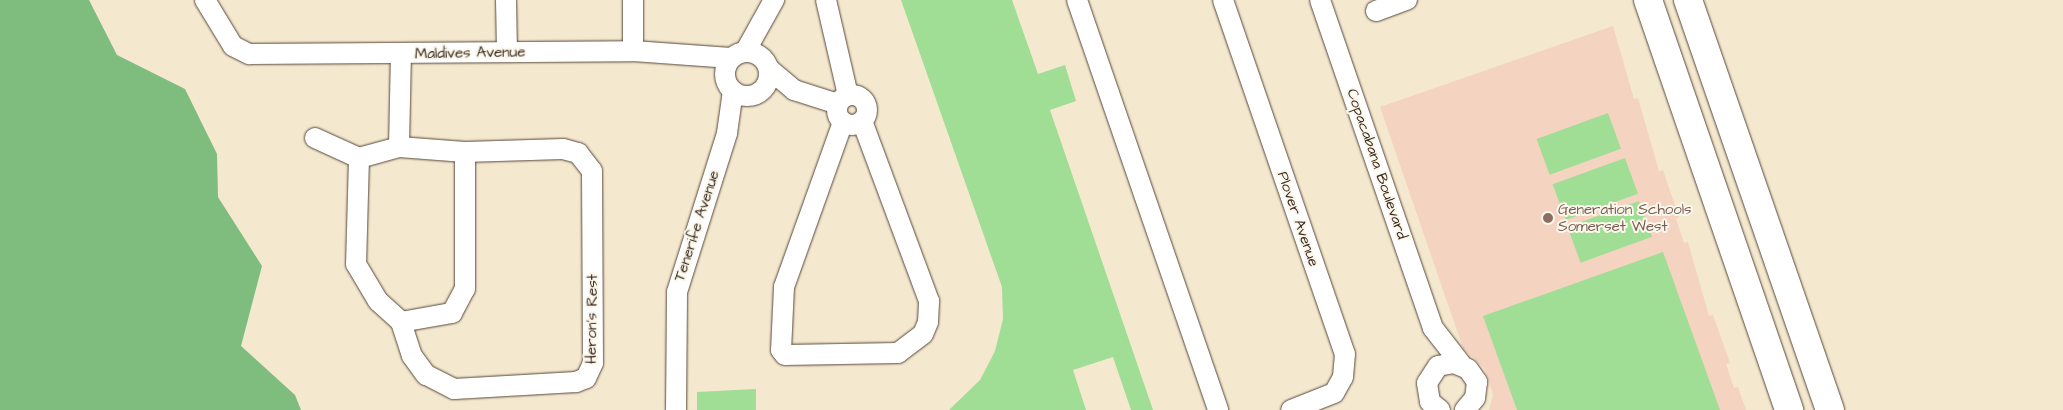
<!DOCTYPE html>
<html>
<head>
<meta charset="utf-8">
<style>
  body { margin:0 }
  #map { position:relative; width:2063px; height:410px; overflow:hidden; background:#f4e8cf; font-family:"Architects Daughter",sans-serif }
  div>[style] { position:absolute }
  .built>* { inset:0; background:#f5d3c1 }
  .green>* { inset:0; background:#9fde94; transform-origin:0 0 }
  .forest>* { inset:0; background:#7fbd7e }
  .roads { filter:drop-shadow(0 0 1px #574639) drop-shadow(0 0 1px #574639) }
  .street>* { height:20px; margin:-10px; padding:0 10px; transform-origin:10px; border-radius:10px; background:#fff }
  .street>.ring { margin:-10px; padding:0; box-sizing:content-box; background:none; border:20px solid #fff; border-radius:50% }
  .highway>* { height:28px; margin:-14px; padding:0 14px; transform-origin:14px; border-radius:14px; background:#fff }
  .dots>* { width:14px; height:14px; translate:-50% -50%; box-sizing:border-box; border:2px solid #fbf7ec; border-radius:50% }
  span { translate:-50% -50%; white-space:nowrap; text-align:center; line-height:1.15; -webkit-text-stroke:4px #fbf7ec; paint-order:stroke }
  .street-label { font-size:15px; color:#3b2a1e }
  .education-label { font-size:15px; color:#785e54 }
  .left { translate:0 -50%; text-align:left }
</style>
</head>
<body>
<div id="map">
  <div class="built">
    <div style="clip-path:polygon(1613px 26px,1634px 99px,1638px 98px,1659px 171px,1663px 170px,1679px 217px,1676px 219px,1684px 243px,1688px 242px,1709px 316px,1713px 315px,1730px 363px,1726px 364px,1734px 388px,1738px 387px,1746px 410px,1489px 410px,1493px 395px,1485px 369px,1463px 348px,1380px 107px)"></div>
  </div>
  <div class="green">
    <div style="clip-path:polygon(901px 0,1012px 0,1038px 74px,1065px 65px,1076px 101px,1050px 110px,1153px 410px,1131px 410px,1113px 357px,1073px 370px,1086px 410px,949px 410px,980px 380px,995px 351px,1003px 319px,1002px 287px)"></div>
    <div style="left:1608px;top:113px;width:38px;height:76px;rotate:70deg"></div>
    <div style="left:1625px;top:158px;width:38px;height:77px;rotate:70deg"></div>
    <div style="left:1639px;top:201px;width:38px;height:76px;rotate:70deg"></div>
    <div style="clip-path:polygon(1663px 252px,1720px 410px,1517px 410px,1483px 316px)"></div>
    <div style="clip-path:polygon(756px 389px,756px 410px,697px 410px,697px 392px)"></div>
  </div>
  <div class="forest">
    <div style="clip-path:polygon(0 0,89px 0,117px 55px,185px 89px,217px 154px,218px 197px,262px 266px,241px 346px,295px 395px,301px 410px,0 410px)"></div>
  </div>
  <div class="roads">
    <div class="street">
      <div style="left:205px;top:0;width:54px;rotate:58.7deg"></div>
      <div style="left:233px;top:46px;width:18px;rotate:27deg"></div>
      <div style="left:249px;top:54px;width:384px;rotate:-0.4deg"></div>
      <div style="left:633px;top:51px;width:98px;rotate:4.1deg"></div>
      <div style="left:506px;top:0;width:52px;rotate:88.9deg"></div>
      <div style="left:826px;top:0;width:98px;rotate:77deg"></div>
      <div style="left:1077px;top:0;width:434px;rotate:71deg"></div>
      <div style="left:1223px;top:0;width:374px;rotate:71deg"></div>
      <div style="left:1345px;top:354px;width:23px;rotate:95deg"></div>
      <div style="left:1343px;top:377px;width:18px;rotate:119deg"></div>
      <div style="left:1334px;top:393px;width:46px;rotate:158.4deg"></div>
      <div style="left:1320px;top:0;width:347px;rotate:71deg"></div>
      <div style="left:1433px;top:328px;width:46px;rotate:52.1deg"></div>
      <div style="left:1376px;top:11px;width:33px;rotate:-20deg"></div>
      <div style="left:633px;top:51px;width:51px;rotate:-90deg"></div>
      <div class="ring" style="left:725px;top:52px;width:24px;height:24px"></div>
      <div style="left:745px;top:52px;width:60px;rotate:-60.9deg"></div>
      <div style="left:769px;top:69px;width:33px;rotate:40deg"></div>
      <div style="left:794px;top:90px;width:46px;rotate:17.7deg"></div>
      <div class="ring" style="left:837px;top:95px;width:10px;height:10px"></div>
      <div style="left:843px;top:122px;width:175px;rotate:109.7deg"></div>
      <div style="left:784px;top:287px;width:63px;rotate:92.7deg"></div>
      <div style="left:781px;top:350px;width:6px;rotate:51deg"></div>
      <div style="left:785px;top:355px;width:113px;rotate:-1deg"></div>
      <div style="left:898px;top:353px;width:31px;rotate:-37deg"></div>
      <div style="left:923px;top:334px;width:13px;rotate:-67deg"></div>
      <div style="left:928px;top:322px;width:21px;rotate:-87deg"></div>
      <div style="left:929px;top:301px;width:192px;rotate:-110.4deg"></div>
      <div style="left:315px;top:138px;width:48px;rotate:24.4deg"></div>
      <div style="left:359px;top:158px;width:41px;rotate:-15.4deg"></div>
      <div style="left:399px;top:147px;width:66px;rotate:4.3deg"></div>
      <div style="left:465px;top:152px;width:98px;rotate:-1.8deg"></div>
      <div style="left:563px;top:149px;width:16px;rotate:15deg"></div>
      <div style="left:578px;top:153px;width:23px;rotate:52deg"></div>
      <div style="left:592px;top:171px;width:192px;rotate:89.7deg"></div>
      <div style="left:593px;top:363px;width:17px;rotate:115deg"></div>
      <div style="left:586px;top:378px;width:11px;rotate:158deg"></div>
      <div style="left:576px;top:382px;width:122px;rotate:176.7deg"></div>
      <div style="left:454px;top:389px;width:31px;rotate:-153deg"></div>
      <div style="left:426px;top:375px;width:24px;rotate:-126deg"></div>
      <div style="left:412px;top:356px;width:36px;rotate:-108deg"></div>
      <div style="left:399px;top:147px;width:92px;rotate:-88.8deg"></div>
      <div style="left:359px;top:158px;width:106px;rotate:91.6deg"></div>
      <div style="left:356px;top:264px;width:43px;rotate:59.3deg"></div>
      <div style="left:378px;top:301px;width:31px;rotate:42deg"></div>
      <div style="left:401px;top:322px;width:52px;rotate:-10deg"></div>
      <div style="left:452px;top:313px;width:27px;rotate:-62deg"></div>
      <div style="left:465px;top:289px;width:137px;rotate:-90deg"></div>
      <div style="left:676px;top:410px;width:118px;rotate:-89.5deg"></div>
      <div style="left:677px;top:292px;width:167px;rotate:-72.5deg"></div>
      <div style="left:727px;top:133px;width:42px;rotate:-81.9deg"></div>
      <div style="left:1440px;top:410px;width:13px;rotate:-141deg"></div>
      <div style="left:1430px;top:402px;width:19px;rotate:-99deg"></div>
      <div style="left:1427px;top:383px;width:20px;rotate:-57deg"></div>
      <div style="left:1438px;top:366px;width:16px;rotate:-11deg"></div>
      <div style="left:1454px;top:363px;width:15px;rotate:23deg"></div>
      <div style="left:1468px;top:369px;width:16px;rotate:55deg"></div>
      <div style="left:1477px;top:382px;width:16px;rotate:97deg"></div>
      <div style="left:1475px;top:398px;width:16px;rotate:130deg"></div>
    </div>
    <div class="highway">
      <div style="left:1648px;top:0;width:434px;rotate:71deg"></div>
      <div style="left:1688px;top:0;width:434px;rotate:70.9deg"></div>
    </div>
  </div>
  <div class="dots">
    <div style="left:1548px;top:218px;background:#8d6e63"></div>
  </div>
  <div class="street-label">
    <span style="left:470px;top:53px;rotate:-1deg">Maldives Avenue</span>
    <span style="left:1377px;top:164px;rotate:71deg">Copacabana Boulevard</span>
    <span style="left:1298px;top:219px;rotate:71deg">Plover Avenue</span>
    <span style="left:697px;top:226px;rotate:-72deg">Tenerife Avenue</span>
    <span style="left:592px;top:319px;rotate:-89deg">Heron's Rest</span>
  </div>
  <div class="education-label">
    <span class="left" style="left:1558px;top:218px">Generation Schools<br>Somerset West</span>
  </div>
</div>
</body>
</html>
